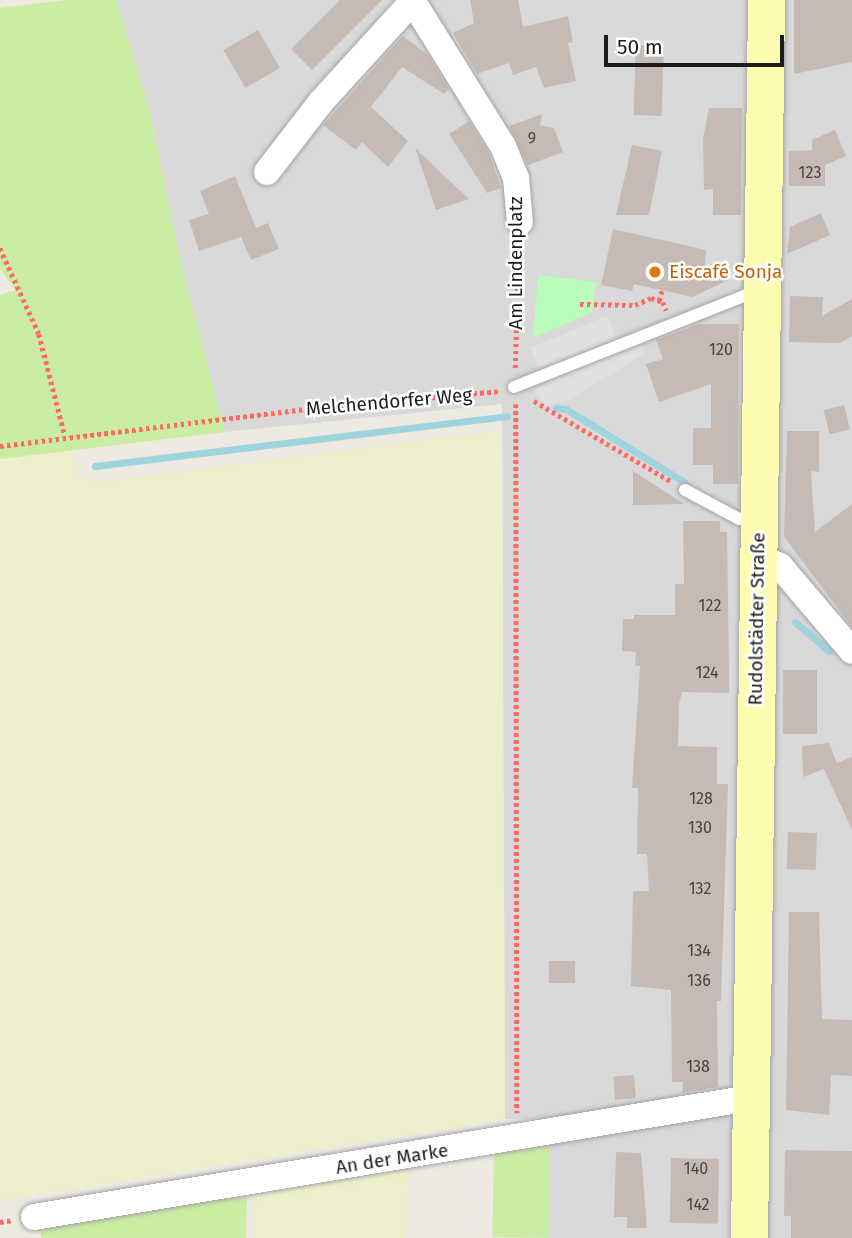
<!DOCTYPE html>
<html>
<head>
<meta charset="utf-8">
<style>
  body { margin:0 }
  #map { position:relative; width:852px; height:1238px; overflow:hidden; background:#eee9e1; font-family:"Fira Sans",sans-serif }
  div>[style] { position:absolute }
  .residential>* { inset:0; background:#dad9d9 }
  .farmland>* { inset:0; background:#eeefcb }
  .grass>* { inset:0; background:#cbeca3; transform-origin:0 0 }
  .park>* { inset:0; background:#bafcbc }
  .parking>* { inset:0; background:#e0e0e0 }
  .stream>* { height:7px; margin:-3.5px; padding:0 3.5px; transform-origin:3.5px; border-radius:3.5px; background:#9fd4df }
  .building>* { inset:0; background:#c6bbb4; transform-origin:0 0 }
  .path>* { height:4.5px; margin-top:-2.25px; transform-origin:0; background:repeating-linear-gradient(90deg,#ff6a62 0 3.5px,transparent 0 7px) }
  .roads { filter:drop-shadow(0 0 2px #a3a3a3) drop-shadow(0 0 2px #a3a3a3) }
  .lane>* { height:12px; margin:-6px; padding:0 6px; transform-origin:6px; border-radius:6px; background:#fff }
  .street>* { height:26px; margin:-13px; padding:0 13px; transform-origin:13px; border-radius:13px; background:#fff }
  .secondary>* { height:37px; margin:-18.5px; padding:0 18.5px; transform-origin:18.5px; border-radius:18.5px; background:#fdfdb1 }
  .dots>* { width:19px; height:19px; translate:-50% -50%; box-sizing:border-box; border:4px solid #fff; border-radius:50% }
  span { translate:-50% -50%; white-space:nowrap; text-align:center; line-height:1.15; -webkit-text-stroke:5px #fff; paint-order:stroke }
  .number-label { font-size:16px; color:#464442 }
  .number-label span { -webkit-text-stroke-width:0 }
  .street-label { font-size:19px; color:#1c1c1c }
  .food-label { font-size:19px; color:#c56008 }
  .left { translate:0 -50%; text-align:left }
  .scale { position:absolute; left:604px; top:35px; width:180px; height:32px; box-sizing:border-box; border:4px solid #1c1c1c; border-top:0; padding-left:9px; font-size:21px; line-height:24px; white-space:nowrap; color:#1c1c1c; -webkit-text-stroke:5px #fff; paint-order:stroke }
</style>
</head>
<body>
<div id="map">
  <div class="residential">
    <div style="clip-path:polygon(116px 0,852px 0,852px 1238px,548px 1238px,548px 1119px,505px 1119px,502px 404px,225px 432px,180px 259px,150px 112px)"></div>
  </div>
  <div class="farmland">
    <div style="clip-path:polygon(502px 430px,505px 1119px,0 1200px,0 459px,71px 449px,79px 478px,101px 482px)"></div>
    <div style="clip-path:polygon(409px 1170px,406px 1238px,254px 1238px,254px 1191px)"></div>
  </div>
  <div class="grass">
    <div style="clip-path:polygon(65px 0,116px 0,150px 112px,180px 259px,225px 432px,0 459px,0 295px,15px 290px,0 268px,0 8px)"></div>
    <div style="left:550px;top:1145px;width:93px;height:56px;rotate:91deg"></div>
    <div style="clip-path:polygon(247px 1194px,246px 1238px,41px 1238px,41px 1225px)"></div>
  </div>
  <div class="park">
    <div style="clip-path:polygon(538px 275px,596px 282px,592px 312px,533px 338px)"></div>
  </div>
  <div class="parking">
    <div style="clip-path:polygon(607px 316px,622px 351px,640px 342px,645px 353px,568px 401px,545px 405px,534px 389px,547px 385px,530px 348px)"></div>
  </div>
  <div class="stream">
    <div style="left:556px;top:408px;width:10px;rotate:6deg"></div>
    <div style="left:566px;top:409px;width:139px;rotate:31.7deg"></div>
    <div style="left:95px;top:466px;width:415px;rotate:-6.9deg"></div>
    <div style="left:795px;top:622px;width:45px;rotate:40.5deg"></div>
  </div>
  <div class="building">
    <div style="clip-path:polygon(340px 0,382px 0,312px 70px,291px 49px)"></div>
    <div style="clip-path:polygon(470px 0,518px 0,523px 27px,568px 16px,573px 42px,568px 43px,576px 81px,544px 88px,536px 67px,513px 75px,509px 63px,477px 74px,453px 33px,474px 23px)"></div>
    <div style="clip-path:polygon(794px 0,852px 0,852px 62px,794px 74px)"></div>
    <div style="left:258px;top:30px;width:44px;height:40px;rotate:60deg"></div>
    <div style="clip-path:polygon(403px 36px,428px 55px,449px 89px,444px 94px,402px 67px,371px 107px,408px 141px,388px 167px,362px 142px,356px 150px,323px 125px)"></div>
    <div style="left:636px;top:45px;width:28px;height:70px;rotate:2deg"></div>
    <div style="clip-path:polygon(709px 108px,742px 108px,741px 215px,713px 215px,713px 189px,704px 190px,703px 139px)"></div>
    <div style="clip-path:polygon(542px 114px,540px 125px,554px 128px,563px 152px,528px 165px,509px 126px)"></div>
    <div style="clip-path:polygon(469px 121px,489px 153px,501px 188px,487px 193px,449px 134px)"></div>
    <div style="clip-path:polygon(835px 130px,846px 156px,825px 165px,825px 186px,789px 186px,789px 151px,812px 150px,812px 140px)"></div>
    <div style="clip-path:polygon(632px 145px,662px 151px,649px 215px,616px 215px)"></div>
    <div style="clip-path:polygon(415px 148px,469px 199px,436px 210px)"></div>
    <div style="clip-path:polygon(235px 176px,256px 228px,268px 223px,279px 249px,251px 260px,241px 237px,199px 251px,189px 220px,209px 214px,200px 191px)"></div>
    <div style="clip-path:polygon(821px 213px,830px 235px,787px 254px,790px 227px)"></div>
    <div style="clip-path:polygon(613px 229px,706px 250px,704px 275px,729px 280px,692px 297px,634px 284px,632px 291px,601px 285px)"></div>
    <div style="clip-path:polygon(790px 296px,823px 297px,822px 316px,852px 299px,852px 336px,840px 343px,789px 342px)"></div>
    <div style="clip-path:polygon(699px 324px,739px 324px,738px 484px,713px 484px,713px 465px,693px 465px,693px 428px,711px 428px,711px 384px,659px 402px,646px 364px,663px 359px,656px 340px)"></div>
    <div style="left:844px;top:405px;width:25px;height:21px;rotate:76deg"></div>
    <div style="clip-path:polygon(787px 431px,819px 431px,819px 472px,811px 471px,815px 532px,852px 504px,852px 627px,784px 537px)"></div>
    <div style="clip-path:polygon(633px 471px,684px 504px,633px 505px)"></div>
    <div style="clip-path:polygon(683px 521px,720px 521px,720px 532px,727px 532px,729px 666px,729px 693px,682px 692px,679px 704px,678px 746px,717px 747px,717px 784px,728px 784px,721px 1001px,717px 1001px,718px 1087px,682px 1093px,683px 1082px,672px 1082px,671px 990px,631px 986px,633px 891px,649px 891px,647px 854px,637px 854px,638px 788px,632px 788px,640px 666px,635px 666px,636px 652px,622px 651px,623px 619px,634px 619px,634px 615px,675px 615px,675px 584px,684px 584px)"></div>
    <div style="left:783px;top:670px;width:34px;height:64px"></div>
    <div style="clip-path:polygon(829px 743px,837px 763px,852px 757px,852px 830px,824px 769px,803px 777px,802px 746px)"></div>
    <div style="left:788px;top:832px;width:29px;height:37px;rotate:2deg"></div>
    <div style="clip-path:polygon(789px 912px,819px 912px,822px 1019px,852px 1020px,852px 1076px,831px 1075px,829px 1115px,786px 1110px)"></div>
    <div style="left:549px;top:961px;width:26px;height:22px"></div>
    <div style="left:634px;top:1075px;width:23px;height:21px;rotate:85deg"></div>
    <div style="clip-path:polygon(785px 1150px,852px 1151px,852px 1238px,791px 1238px,791px 1216px,784px 1216px)"></div>
    <div style="clip-path:polygon(616px 1152px,641px 1153px,647px 1228px,627px 1228px,627px 1217px,614px 1217px)"></div>
    <div style="left:671px;top:1158px;width:48px;height:65px;rotate:1deg"></div>
  </div>
  <div class="path">
    <div style="left:0;top:248px;width:94px;rotate:65.6deg"></div>
    <div style="left:39px;top:334px;width:105px;rotate:75.7deg"></div>
    <div style="left:659px;top:301px;width:11px;rotate:-75deg"></div>
    <div style="left:580px;top:304px;width:55px;rotate:1deg"></div>
    <div style="left:635px;top:305px;width:17px;rotate:-24deg"></div>
    <div style="left:651px;top:298px;width:13px;rotate:18deg"></div>
    <div style="left:663px;top:302px;width:9px;rotate:69deg"></div>
    <div style="left:515px;top:368px;width:124px;rotate:-88.2deg"></div>
    <div style="left:534px;top:401px;width:160px;rotate:30.4deg"></div>
    <div style="left:516px;top:404px;width:709px;rotate:89.92deg"></div>
    <div style="left:0;top:446px;width:308px;rotate:-6.9deg"></div>
    <div style="left:306px;top:409px;width:195px;rotate:-5.3deg"></div>
    <div style="left:0;top:1222px;width:13px;rotate:-9deg"></div>
  </div>
  <div class="roads">
    <div class="lane">
      <div style="left:514px;top:387px;width:250px;rotate:-21.6deg"></div>
      <div style="left:746px;top:295px;width:13px"></div>
      <div style="left:685px;top:490px;width:61px;rotate:28.2deg"></div>
      <div style="left:739px;top:519px;width:16px"></div>
    </div>
    <div class="street">
      <div style="left:412px;top:0;width:172px;rotate:58.1deg"></div>
      <div style="left:503px;top:146px;width:35px;rotate:68deg"></div>
      <div style="left:516px;top:178px;width:44px;rotate:84.8deg"></div>
      <div style="left:267px;top:172px;width:88px;rotate:-52.4deg"></div>
      <div style="left:321px;top:102px;width:137px;rotate:-47.7deg"></div>
      <div style="left:758px;top:557px;width:24px;rotate:22deg"></div>
      <div style="left:780px;top:566px;width:111px;rotate:49.7deg"></div>
      <div style="left:34px;top:1217px;width:726px;rotate:-9.44deg"></div>
    </div>
    <div class="secondary">
      <div style="left:749px;top:1238px;width:1238px;rotate:-89.21deg"></div>
    </div>
  </div>
  <div class="dots">
    <div style="left:655px;top:272px;background:#e8710a"></div>
  </div>
  <div class="number-label">
    <span style="left:532px;top:139px">9</span>
    <span style="left:810px;top:173px">123</span>
    <span style="left:721px;top:350px">120</span>
    <span style="left:710px;top:606px">122</span>
    <span style="left:707px;top:673px">124</span>
    <span style="left:701px;top:799px">128</span>
    <span style="left:700px;top:828px">130</span>
    <span style="left:700px;top:889px">132</span>
    <span style="left:699px;top:951px">134</span>
    <span style="left:699px;top:981px">136</span>
    <span style="left:698px;top:1067px">138</span>
    <span style="left:696px;top:1169px">140</span>
    <span style="left:698px;top:1205px">142</span>
  </div>
  <div class="street-label">
    <span style="left:516px;top:263px;rotate:-90deg">Am Lindenplatz</span>
    <span style="left:389px;top:402px;rotate:-5deg">Melchendorfer Weg</span>
    <span style="left:757px;top:619px;rotate:-89deg">Rudolstädter Straße</span>
    <span style="left:392px;top:1159px;rotate:-9deg">An der Marke</span>
  </div>
  <div class="food-label">
    <span class="left" style="left:669px;top:272px">Eiscafé Sonja</span>
  </div>
  <div class="scale">50 m</div>
</div>
</body>
</html>
